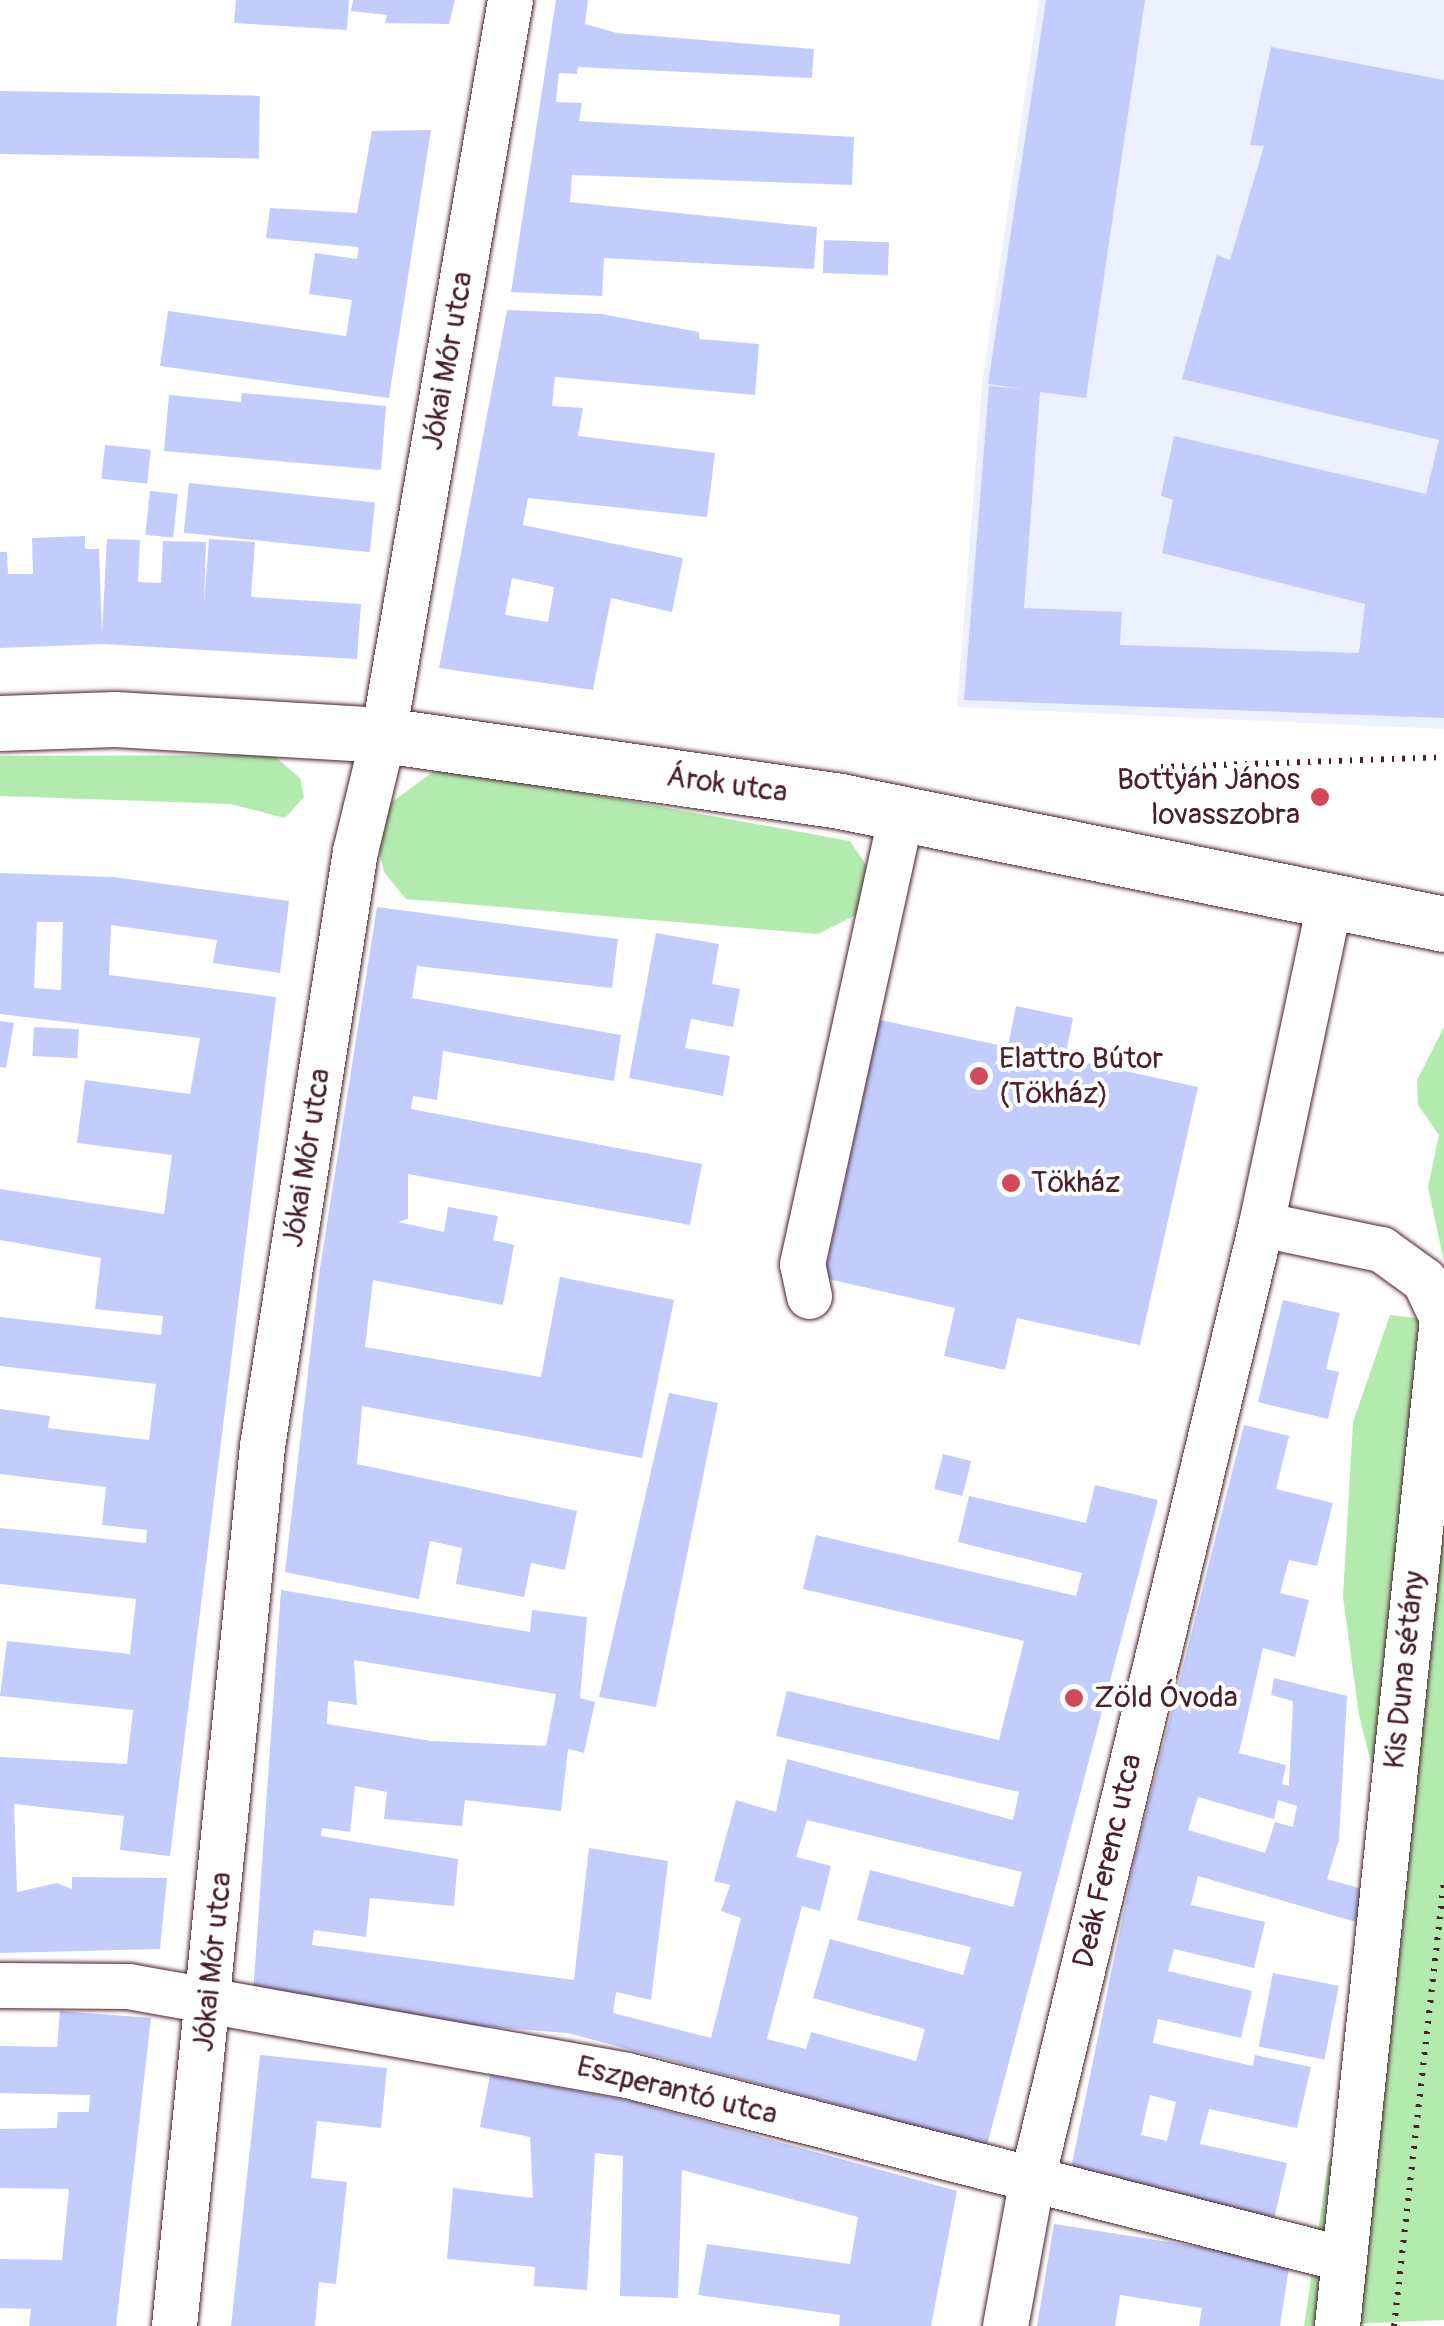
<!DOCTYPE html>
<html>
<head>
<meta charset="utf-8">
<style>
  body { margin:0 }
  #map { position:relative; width:1444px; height:2326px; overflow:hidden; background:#fff; font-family:Pangolin,sans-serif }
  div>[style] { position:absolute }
  .built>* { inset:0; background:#edf0fe }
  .green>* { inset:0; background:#b3eaae }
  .building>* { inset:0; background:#c2ccfd; transform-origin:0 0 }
  .path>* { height:6px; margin-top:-3px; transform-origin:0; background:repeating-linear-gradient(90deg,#4a1f2b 0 2.5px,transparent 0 10.5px) }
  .roads { filter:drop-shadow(0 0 2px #4a1f2b) drop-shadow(0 0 2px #4a1f2b) }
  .minor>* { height:45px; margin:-22.5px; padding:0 22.5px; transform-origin:22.5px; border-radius:22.5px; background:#fff }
  .secondary>* { height:55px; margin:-27.5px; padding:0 27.5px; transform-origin:27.5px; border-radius:27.5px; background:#fff }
  .dots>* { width:28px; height:28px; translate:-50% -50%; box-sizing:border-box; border:5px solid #fff; border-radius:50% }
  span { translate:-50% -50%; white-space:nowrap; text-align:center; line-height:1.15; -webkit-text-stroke:8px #fff; paint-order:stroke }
  .street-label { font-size:30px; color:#4a1f2b }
  .poi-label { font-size:30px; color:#4a1f2b }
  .right { translate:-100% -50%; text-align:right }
  .left { translate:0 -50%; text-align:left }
</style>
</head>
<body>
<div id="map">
  <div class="built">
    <div style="clip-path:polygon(1039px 0,1444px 0,1444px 729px,957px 707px,982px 384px)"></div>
  </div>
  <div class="green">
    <div style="clip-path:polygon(273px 755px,300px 778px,304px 797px,285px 818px,231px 804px,0 796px,0 756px)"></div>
    <div style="clip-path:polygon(440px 767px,850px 841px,873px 875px,862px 912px,818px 934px,406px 899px,384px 872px,376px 836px,385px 807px)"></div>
    <div style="clip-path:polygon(1444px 1027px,1444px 1262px,1428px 1187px,1439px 1135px,1418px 1105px,1417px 1080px)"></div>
    <div style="clip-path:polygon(1390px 1315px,1424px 1319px,1444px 1382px,1444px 2320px,1304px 2326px,1328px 2163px,1383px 2075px,1406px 1900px,1359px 1715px,1343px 1597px,1353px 1422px)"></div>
  </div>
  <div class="building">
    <div style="clip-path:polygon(236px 0,349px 0,347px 30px,234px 23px)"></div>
    <div style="clip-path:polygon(353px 0,455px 0,449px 24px,385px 23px,387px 15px,351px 11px)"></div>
    <div style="clip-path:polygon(556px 0,588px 0,585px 24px,617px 33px,814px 49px,812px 78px,578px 67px,577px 74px,559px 73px,556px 102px,582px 103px,579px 121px,854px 137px,852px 185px,572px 175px,570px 202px,817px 227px,814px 269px,604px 258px,602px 296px,511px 292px)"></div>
    <div style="clip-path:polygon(1046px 0,1145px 0,1086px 398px,1040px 392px,1024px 608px,1122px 612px,1120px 645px,1359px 653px,1365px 604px,1162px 553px,1173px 500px,1161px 496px,1174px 436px,1426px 494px,1439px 440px,1182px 379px,1217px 255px,1230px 260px,1264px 146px,1250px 145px,1271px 47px,1444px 80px,1444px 718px,964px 700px,989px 386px,1023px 389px,988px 384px)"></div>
    <div style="left:0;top:91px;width:260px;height:63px;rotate:1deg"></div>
    <div style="clip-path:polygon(431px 130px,389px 398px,160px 366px,168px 311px,346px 336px,352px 300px,309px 294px,315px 253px,357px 259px,359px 247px,387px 250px,266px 238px,270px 208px,357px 213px,372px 131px)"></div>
    <div style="left:824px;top:240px;width:65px;height:33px;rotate:2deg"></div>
    <div style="clip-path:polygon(evenodd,507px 310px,601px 314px,699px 332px,699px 339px,759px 344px,755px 395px,555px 377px,552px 406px,583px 408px,578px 436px,715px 453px,707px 517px,528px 498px,523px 525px,683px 558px,672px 612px,611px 598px,593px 690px,439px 668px,507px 310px,512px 578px,554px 587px,548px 622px,505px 615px,512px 578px)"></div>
    <div style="clip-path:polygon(242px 393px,386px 406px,381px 470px,164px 451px,169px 395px,241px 402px)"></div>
    <div style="left:105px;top:445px;width:46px;height:34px;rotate:6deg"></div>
    <div style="left:189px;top:483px;width:187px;height:50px;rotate:6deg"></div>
    <div style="left:150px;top:491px;width:28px;height:44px;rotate:6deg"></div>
    <div style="clip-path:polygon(85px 536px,85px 549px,99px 549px,102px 634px,107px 539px,140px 540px,138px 582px,161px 583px,163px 541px,206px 542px,204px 604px,209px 539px,255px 542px,251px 597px,361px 604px,357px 659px,103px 644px,0 648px,0 552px,7px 552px,8px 574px,33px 574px,32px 538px)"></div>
    <div style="clip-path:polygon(evenodd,0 873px,113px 877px,289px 901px,280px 973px,213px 963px,217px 940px,111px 925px,109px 975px,276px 997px,170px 1856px,120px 1850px,124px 1816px,14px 1804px,17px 1892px,57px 1883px,72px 1889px,72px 1877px,167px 1878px,160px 1949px,0 1953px,0 1757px,127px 1764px,133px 1710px,0 1696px,7px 1641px,130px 1654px,136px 1599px,0 1584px,0 1528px,146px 1543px,147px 1530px,102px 1525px,106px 1487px,0 1474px,0 1409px,50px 1416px,48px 1428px,149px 1440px,156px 1384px,0 1366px,0 1317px,161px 1335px,163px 1316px,95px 1309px,101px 1258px,0 1240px,0 1189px,164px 1214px,172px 1155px,77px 1143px,85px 1080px,190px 1094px,200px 1038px,0 1014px,0 873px,37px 922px,63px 922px,61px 990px,34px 988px,37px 922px)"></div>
    <div style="clip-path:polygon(377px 907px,618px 939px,612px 988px,417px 966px,412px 998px,621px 1035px,614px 1081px,443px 1051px,437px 1100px,413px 1096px,411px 1109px,702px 1164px,690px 1225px,408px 1174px,408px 1219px,398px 1222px,444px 1232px,448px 1207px,498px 1216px,493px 1240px,514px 1245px,503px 1305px,373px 1280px,365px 1347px,541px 1377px,560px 1277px,674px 1300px,642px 1458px,362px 1406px,357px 1464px,577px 1511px,565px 1570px,531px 1563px,524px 1597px,456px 1584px,462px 1548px,430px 1541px,419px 1599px,285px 1572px,320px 1268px)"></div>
    <div style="clip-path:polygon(656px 933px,719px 944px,712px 984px,740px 989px,733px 1027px,691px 1019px,685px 1048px,730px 1056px,723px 1096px,629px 1078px)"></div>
    <div style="clip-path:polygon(1016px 1006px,1073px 1018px,1065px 1058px,1198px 1087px,1140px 1345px,1017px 1318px,1005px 1370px,944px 1356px,955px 1308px,824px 1278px,880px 1020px,1008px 1047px)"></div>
    <div style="clip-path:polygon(0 1021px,14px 1023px,6px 1068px,0 1067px)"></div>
    <div style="left:34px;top:1027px;width:45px;height:29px;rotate:3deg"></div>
    <div style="clip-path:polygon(1283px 1300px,1340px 1313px,1326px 1369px,1339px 1372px,1328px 1419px,1258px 1402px)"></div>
    <div style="clip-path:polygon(669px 1393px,718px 1403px,656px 1707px,599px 1697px)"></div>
    <div style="clip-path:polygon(evenodd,1244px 1425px,1289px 1436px,1276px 1489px,1333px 1503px,1317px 1566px,1289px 1560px,1280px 1593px,1309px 1600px,1295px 1657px,1263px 1648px,1239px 1753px,1286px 1765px,1282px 1784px,1289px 1786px,1293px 1701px,1271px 1695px,1274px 1678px,1347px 1696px,1339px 1840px,1327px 1879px,1366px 1890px,1356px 1922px,1198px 1876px,1191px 1905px,1265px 1922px,1254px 1968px,1174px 1949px,1168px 1971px,1252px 1991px,1241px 2038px,1158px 2019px,1153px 2043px,1253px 2066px,1255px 2055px,1311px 2067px,1297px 2128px,1209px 2109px,1200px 2144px,1287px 2163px,1274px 2219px,1070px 2173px,1135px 1857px,1244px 1425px,1198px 1797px,1274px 1819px,1278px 1800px,1297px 1806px,1293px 1827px,1275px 1822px,1265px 1853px,1188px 1830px,1198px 1797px,1244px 1425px,1150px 2095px,1176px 2102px,1167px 2141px,1141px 2135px,1150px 2095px)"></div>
    <div style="left:943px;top:1454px;width:29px;height:36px;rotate:14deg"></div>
    <div style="clip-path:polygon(evenodd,1095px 1485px,1158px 1500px,987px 2145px,568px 2033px,408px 2020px,253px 1994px,281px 1590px,530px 1632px,532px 1610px,587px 1617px,580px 1698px,595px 1702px,584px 1753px,568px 1749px,561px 1811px,465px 1800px,462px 1826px,384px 1819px,387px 1792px,355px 1786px,350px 1832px,322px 1828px,321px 1836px,458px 1859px,454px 1906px,370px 1898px,366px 1937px,314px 1930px,312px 1945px,574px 1980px,589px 1848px,668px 1861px,651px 2000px,616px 1992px,613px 2013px,711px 2038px,741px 1918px,721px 1911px,730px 1885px,714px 1881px,736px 1800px,776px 1812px,787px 1759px,1013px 1820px,1019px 1792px,776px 1736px,787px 1691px,999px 1740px,1024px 1641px,803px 1589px,816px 1535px,1076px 1596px,1082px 1573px,958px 1542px,969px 1496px,1086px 1523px,1095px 1485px,354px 1660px,556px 1694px,546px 1746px,431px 1741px,327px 1724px,328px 1701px,357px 1705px,354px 1660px,1095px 1485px,807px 1820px,1022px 1872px,1013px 1907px,870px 1870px,857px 1920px,971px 1947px,963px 1975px,830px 1939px,813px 1998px,925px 2029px,916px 2061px,811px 2032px,806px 2049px,767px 2039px,802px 1906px,820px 1911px,831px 1866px,796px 1857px,807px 1820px)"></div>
    <div style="left:1273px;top:1973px;width:67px;height:75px;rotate:11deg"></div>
    <div style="clip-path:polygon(60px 2011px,151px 2018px,116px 2326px,29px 2326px,31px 2309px,0 2308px,0 2259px,62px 2260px,69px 2189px,0 2188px,0 2129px,57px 2128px,58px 2112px,89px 2112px,90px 2095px,0 2093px,0 2046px,57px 2047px)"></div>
    <div style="clip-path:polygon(260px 2055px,387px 2068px,381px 2128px,317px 2121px,311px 2178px,347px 2182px,336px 2284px,319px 2282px,315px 2326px,231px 2326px)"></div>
    <div style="clip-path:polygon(490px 2075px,631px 2101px,957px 2191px,931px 2326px,839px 2326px,840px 2315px,698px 2295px,707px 2244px,850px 2264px,858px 2217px,682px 2170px,678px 2298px,620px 2296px,623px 2156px,595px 2153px,587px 2290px,534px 2286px,535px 2267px,447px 2259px,453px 2188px,533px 2198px,530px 2137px,480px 2127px)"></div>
    <div style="clip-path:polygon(1054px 2224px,1290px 2261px,1280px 2326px,1199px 2326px,1202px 2308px,1120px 2295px,1115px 2326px,1037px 2326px)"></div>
  </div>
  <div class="path">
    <div style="left:1161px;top:767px;width:283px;rotate:-2deg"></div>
    <div style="left:1394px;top:2326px;width:450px;rotate:-83.6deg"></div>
  </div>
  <div class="roads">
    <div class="minor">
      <div style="left:1261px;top:1224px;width:123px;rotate:11.8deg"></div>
      <div style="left:1381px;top:1249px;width:53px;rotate:35.8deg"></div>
      <div style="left:1424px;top:1280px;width:42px;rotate:64.7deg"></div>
      <div style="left:1442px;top:1318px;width:1013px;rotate:95.95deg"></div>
      <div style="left:809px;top:1296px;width:33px;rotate:-102deg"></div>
      <div style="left:802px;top:1264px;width:460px;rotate:-77.6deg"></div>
      <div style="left:0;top:1985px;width:128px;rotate:0.4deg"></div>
      <div style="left:128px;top:1986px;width:507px;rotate:10.11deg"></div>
      <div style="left:627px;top:2075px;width:740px;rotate:14.39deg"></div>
      <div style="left:174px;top:2326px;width:884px;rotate:-84.29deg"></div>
      <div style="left:262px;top:1446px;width:602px;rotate:-81.12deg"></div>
      <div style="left:355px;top:851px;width:119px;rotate:-76.4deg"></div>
      <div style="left:383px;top:735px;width:746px;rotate:-80.2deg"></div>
      <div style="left:1005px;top:2326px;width:145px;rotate:-79.7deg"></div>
      <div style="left:1031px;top:2183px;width:986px;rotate:-76.51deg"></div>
      <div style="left:1261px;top:1224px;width:327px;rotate:-78deg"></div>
    </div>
    <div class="secondary">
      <div style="left:0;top:723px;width:115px;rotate:-2deg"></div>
      <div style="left:115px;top:719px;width:268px;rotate:3.4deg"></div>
      <div style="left:383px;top:735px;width:462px;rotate:8.2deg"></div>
      <div style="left:840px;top:801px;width:616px;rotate:11.51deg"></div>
    </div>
  </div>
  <div class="dots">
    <div style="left:1320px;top:797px;background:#d1495b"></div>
    <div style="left:979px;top:1076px;background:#d1495b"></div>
    <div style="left:1011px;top:1183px;background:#d1495b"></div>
    <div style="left:1074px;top:1698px;background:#d1495b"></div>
  </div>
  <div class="street-label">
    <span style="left:448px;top:361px;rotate:-80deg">Jókai Mór utca</span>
    <span style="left:727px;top:785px;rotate:8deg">Árok utca</span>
    <span style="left:307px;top:1158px;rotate:-81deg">Jókai Mór utca</span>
    <span style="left:1405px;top:1670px;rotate:-84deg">Kis Duna sétány</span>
    <span style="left:1108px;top:1861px;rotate:-77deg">Deák Ferenc utca</span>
    <span style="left:213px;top:1962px;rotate:-84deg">Jókai Mór utca</span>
    <span style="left:677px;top:2091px;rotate:14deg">Eszperantó utca</span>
  </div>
  <div class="poi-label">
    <span class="right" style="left:1300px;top:797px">Bottyán János<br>lovasszobra</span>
    <span class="left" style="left:999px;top:1076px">Elattro Bútor<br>(Tökház)</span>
    <span class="left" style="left:1031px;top:1183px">Tökház</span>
    <span class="left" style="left:1094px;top:1698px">Zöld Óvoda</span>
  </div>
</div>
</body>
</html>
